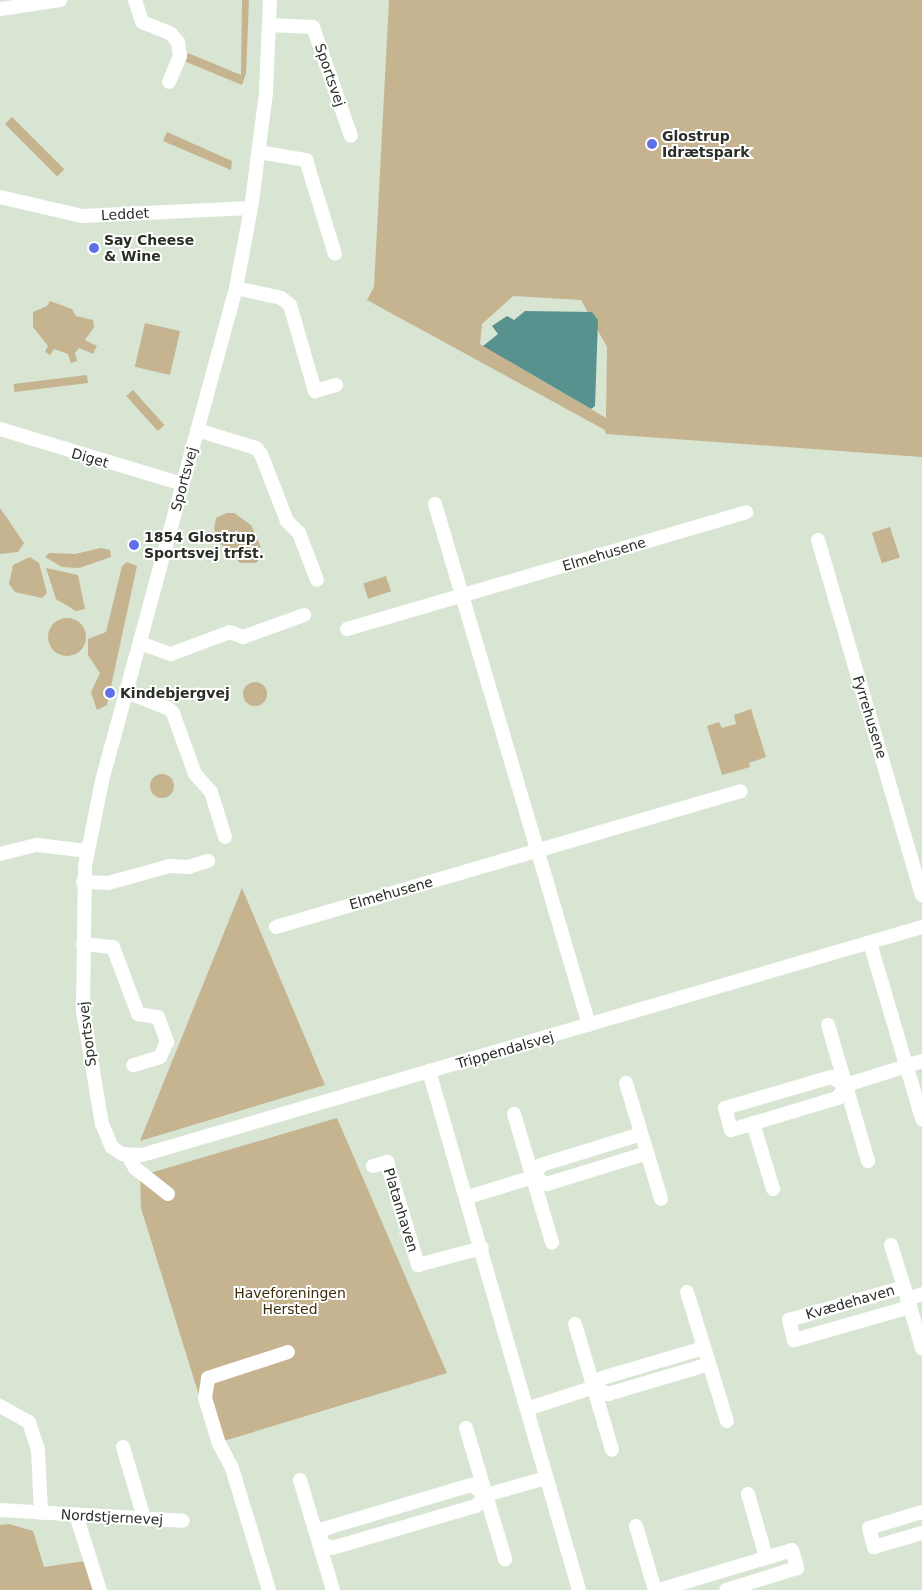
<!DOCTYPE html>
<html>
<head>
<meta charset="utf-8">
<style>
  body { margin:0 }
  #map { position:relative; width:922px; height:1590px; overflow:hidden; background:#d7e5d2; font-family:"DejaVu Sans",sans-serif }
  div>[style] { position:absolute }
  .green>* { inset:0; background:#c6b38f; transform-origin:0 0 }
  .round { border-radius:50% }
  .water>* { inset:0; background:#57928f }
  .minor>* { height:14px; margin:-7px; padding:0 7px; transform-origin:7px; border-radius:7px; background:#fff }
  .dots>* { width:14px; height:14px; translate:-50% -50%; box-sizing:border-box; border:2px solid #fff; border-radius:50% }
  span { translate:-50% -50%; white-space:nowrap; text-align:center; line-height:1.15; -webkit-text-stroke:4px #fff; paint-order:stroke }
  .street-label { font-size:14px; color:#292e27 }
  .poi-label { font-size:14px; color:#292e27; font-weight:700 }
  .left { translate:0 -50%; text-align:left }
  .park-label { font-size:14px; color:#3c2c08 }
</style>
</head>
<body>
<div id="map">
  <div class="green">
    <div style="clip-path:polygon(242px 0,249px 0,246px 73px,242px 85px,184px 61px,188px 53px,241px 75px)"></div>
    <div style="clip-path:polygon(evenodd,389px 0,922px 0,922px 457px,606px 434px,605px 430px,367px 300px,374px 287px,389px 0,513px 296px,581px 300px,607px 347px,606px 418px,480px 344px,482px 324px,513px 296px)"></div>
    <div style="left:12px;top:117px;width:74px;height:10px;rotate:45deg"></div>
    <div style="clip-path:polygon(167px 132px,232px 161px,231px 170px,163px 141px)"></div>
    <div style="clip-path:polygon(50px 301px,72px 309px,76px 316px,93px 320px,94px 327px,85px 340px,97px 346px,93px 354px,79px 348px,75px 353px,77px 361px,71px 363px,68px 354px,54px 349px,50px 355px,45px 352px,48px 346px,33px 327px,33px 312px,47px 306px)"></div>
    <div style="left:145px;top:323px;width:36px;height:45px;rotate:13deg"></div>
    <div style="left:87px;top:375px;width:8px;height:74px;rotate:83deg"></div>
    <div style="left:133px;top:390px;width:47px;height:9px;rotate:48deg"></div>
    <div style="clip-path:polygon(0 508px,24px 543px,18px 552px,0 554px)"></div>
    <div style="clip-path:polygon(227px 513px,234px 513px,251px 525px,260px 545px,261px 558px,256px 563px,240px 563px,218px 541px,214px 529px,216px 518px)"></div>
    <div style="left:890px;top:527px;width:32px;height:19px;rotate:72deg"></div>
    <div style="clip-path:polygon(101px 548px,110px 550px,111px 557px,79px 568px,62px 567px,45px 557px,49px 553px,75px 554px)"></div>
    <div style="clip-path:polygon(30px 557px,39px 563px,47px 593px,42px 598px,15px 592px,9px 584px,13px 565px)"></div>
    <div style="clip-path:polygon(127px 562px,137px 566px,107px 705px,97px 710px,91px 692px,100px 673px,88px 655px,88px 639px,106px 632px,122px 566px)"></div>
    <div style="clip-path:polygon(46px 568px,78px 575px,85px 609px,76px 611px,56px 599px)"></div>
    <div style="left:386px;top:576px;width:16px;height:24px;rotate:72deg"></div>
    <div class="round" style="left:48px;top:618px;width:38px;height:38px"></div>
    <div class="round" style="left:243px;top:682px;width:24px;height:24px"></div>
    <div style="clip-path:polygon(751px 709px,766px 757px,749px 763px,750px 767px,722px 775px,707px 726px,719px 722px,722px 728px,736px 724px,734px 715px)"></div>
    <div class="round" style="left:150px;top:774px;width:24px;height:24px"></div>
    <div style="clip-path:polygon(242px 888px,325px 1085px,140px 1141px)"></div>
    <div style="clip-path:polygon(337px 1118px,447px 1373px,214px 1444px,141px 1208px,140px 1176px)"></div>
    <div style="clip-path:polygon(9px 1524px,33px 1531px,44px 1567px,85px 1561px,94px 1590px,0 1590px,0 1525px)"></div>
  </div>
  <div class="water">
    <div style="clip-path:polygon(525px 311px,592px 312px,598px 320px,595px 406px,591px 409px,483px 346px,498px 334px,492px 326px,507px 316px,514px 320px)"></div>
  </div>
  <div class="minor">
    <div style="left:135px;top:0;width:23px;rotate:72deg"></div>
    <div style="left:142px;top:22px;width:31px;rotate:22deg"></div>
    <div style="left:171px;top:34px;width:11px;rotate:49deg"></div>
    <div style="left:178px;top:42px;width:14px;rotate:82deg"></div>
    <div style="left:180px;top:56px;width:28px;rotate:113deg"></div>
    <div style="left:270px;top:0;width:93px;rotate:92.5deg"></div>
    <div style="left:266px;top:93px;width:116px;rotate:97.4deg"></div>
    <div style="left:251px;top:208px;width:81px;rotate:100.6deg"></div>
    <div style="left:236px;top:288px;width:511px;rotate:105.21deg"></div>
    <div style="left:102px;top:781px;width:87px;rotate:101.3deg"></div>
    <div style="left:85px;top:866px;width:145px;rotate:90.8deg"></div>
    <div style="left:83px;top:1011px;width:115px;rotate:80.5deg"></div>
    <div style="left:102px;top:1124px;width:25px;rotate:67deg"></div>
    <div style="left:112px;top:1147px;width:12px;rotate:35deg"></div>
    <div style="left:122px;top:1154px;width:20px;rotate:3deg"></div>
    <div style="left:142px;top:1155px;width:813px;rotate:-16.29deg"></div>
    <div style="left:0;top:9px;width:61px;rotate:-8.5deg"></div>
    <div style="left:269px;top:25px;width:44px;rotate:2.6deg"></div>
    <div style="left:313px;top:27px;width:115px;rotate:70.8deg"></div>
    <div style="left:259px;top:152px;width:48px;rotate:9.7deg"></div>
    <div style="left:306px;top:160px;width:98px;rotate:72.9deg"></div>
    <div style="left:0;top:197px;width:84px;rotate:13deg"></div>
    <div style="left:82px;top:216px;width:169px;rotate:-2.7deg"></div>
    <div style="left:236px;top:288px;width:46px;rotate:12.5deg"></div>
    <div style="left:281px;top:298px;width:11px;rotate:38deg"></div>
    <div style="left:290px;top:305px;width:90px;rotate:73.8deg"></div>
    <div style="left:315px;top:391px;width:22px;rotate:-16deg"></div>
    <div style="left:0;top:429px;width:190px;rotate:16.8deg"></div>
    <div style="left:197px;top:430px;width:62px;rotate:17deg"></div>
    <div style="left:256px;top:448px;width:8px;rotate:50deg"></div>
    <div style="left:261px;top:454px;width:72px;rotate:68.8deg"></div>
    <div style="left:287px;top:521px;width:17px;rotate:45deg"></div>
    <div style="left:299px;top:533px;width:50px;rotate:69deg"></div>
    <div style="left:435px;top:504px;width:543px;rotate:73.53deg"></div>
    <div style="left:818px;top:540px;width:370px;rotate:73.7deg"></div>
    <div style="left:347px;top:629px;width:416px;rotate:-16.3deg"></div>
    <div style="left:140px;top:643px;width:33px;rotate:20deg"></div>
    <div style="left:171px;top:654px;width:63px;rotate:-20.4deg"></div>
    <div style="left:230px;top:632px;width:14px;rotate:21deg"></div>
    <div style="left:243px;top:637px;width:65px;rotate:-19.8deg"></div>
    <div style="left:127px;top:692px;width:45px;rotate:22deg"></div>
    <div style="left:169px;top:709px;width:6px;rotate:45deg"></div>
    <div style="left:173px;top:713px;width:65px;rotate:70.2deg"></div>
    <div style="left:195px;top:774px;width:24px;rotate:48deg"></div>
    <div style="left:211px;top:792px;width:47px;rotate:72.7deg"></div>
    <div style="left:0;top:854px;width:38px;rotate:-14deg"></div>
    <div style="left:37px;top:845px;width:50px;rotate:6.8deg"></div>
    <div style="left:83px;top:882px;width:25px;rotate:2deg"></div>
    <div style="left:108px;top:883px;width:64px;rotate:-15.3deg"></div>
    <div style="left:170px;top:866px;width:18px;rotate:3deg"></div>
    <div style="left:188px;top:867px;width:21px;rotate:-17deg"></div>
    <div style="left:276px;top:927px;width:484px;rotate:-16.3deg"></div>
    <div style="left:870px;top:943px;width:184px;rotate:73.5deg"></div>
    <div style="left:83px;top:944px;width:30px;rotate:6deg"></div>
    <div style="left:113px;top:947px;width:72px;rotate:69.5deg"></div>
    <div style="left:138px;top:1014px;width:20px;rotate:9deg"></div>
    <div style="left:158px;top:1017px;width:27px;rotate:70deg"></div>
    <div style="left:167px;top:1042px;width:17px;rotate:115deg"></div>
    <div style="left:160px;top:1057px;width:28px;rotate:163deg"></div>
    <div style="left:828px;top:1025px;width:142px;rotate:73.6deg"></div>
    <div style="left:429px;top:1071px;width:540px;rotate:73.88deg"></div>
    <div style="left:626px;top:1083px;width:121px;rotate:73.2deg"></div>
    <div style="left:846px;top:1085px;width:17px;rotate:-152deg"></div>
    <div style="left:831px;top:1077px;width:110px;rotate:163.7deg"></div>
    <div style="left:725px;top:1108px;width:23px;rotate:75deg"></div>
    <div style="left:731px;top:1130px;width:112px;rotate:-16.7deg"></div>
    <div style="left:838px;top:1098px;width:15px;rotate:-58deg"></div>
    <div style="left:846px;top:1085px;width:80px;rotate:-17.5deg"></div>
    <div style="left:514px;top:1114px;width:134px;rotate:73.5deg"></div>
    <div style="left:753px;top:1123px;width:69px;rotate:73.1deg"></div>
    <div style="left:128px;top:1156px;width:14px;rotate:60deg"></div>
    <div style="left:135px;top:1168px;width:42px;rotate:38.2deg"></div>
    <div style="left:373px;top:1166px;width:15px;rotate:-16deg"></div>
    <div style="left:387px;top:1162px;width:108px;rotate:73.2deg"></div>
    <div style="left:418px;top:1265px;width:66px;rotate:-14.9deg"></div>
    <div style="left:533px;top:1177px;width:14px;rotate:-56deg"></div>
    <div style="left:541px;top:1165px;width:105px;rotate:-17.2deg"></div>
    <div style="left:468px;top:1197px;width:68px;rotate:-17.1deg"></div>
    <div style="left:533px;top:1177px;width:16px;rotate:27deg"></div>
    <div style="left:547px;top:1184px;width:105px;rotate:-17.2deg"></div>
    <div style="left:891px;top:1245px;width:44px;rotate:72.8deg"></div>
    <div style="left:904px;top:1287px;width:21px;rotate:73deg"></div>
    <div style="left:910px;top:1307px;width:121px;rotate:164.1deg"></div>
    <div style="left:794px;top:1340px;width:21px;rotate:-104deg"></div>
    <div style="left:789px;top:1320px;width:120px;rotate:-16deg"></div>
    <div style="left:687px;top:1292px;width:135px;rotate:72.8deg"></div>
    <div style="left:907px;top:1299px;width:16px;rotate:-18deg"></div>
    <div style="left:910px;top:1307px;width:43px;rotate:73.7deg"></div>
    <div style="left:575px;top:1324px;width:131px;rotate:73.6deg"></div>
    <div style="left:594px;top:1387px;width:16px;rotate:27deg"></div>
    <div style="left:608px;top:1394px;width:105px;rotate:-16.5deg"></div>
    <div style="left:0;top:1406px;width:33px;rotate:29deg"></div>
    <div style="left:29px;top:1422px;width:28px;rotate:72deg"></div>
    <div style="left:38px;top:1449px;width:64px;rotate:87.3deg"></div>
    <div style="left:527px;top:1409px;width:71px;rotate:-18.2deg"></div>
    <div style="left:594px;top:1387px;width:12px;rotate:-48deg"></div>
    <div style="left:602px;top:1378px;width:106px;rotate:-16.4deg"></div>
    <div style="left:466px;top:1428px;width:137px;rotate:73.4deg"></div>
    <div style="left:123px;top:1447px;width:74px;rotate:73.5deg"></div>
    <div style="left:300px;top:1480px;width:115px;rotate:73.3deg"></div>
    <div style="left:748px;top:1494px;width:66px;rotate:74.1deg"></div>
    <div style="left:486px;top:1495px;width:18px;rotate:-146deg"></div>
    <div style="left:471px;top:1485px;width:154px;rotate:163.4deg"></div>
    <div style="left:323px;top:1529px;width:14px;rotate:107deg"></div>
    <div style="left:319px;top:1542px;width:14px;rotate:25deg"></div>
    <div style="left:332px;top:1548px;width:150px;rotate:-16.3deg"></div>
    <div style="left:476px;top:1506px;width:15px;rotate:-48deg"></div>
    <div style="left:486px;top:1495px;width:62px;rotate:-15.8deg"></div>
    <div style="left:0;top:1510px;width:183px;rotate:3.4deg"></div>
    <div style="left:922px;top:1512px;width:55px;rotate:163.2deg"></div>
    <div style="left:869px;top:1528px;width:20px;rotate:75deg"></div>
    <div style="left:874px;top:1547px;width:50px;rotate:-16.3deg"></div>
    <div style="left:76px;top:1515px;width:79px;rotate:72.3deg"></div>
    <div style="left:636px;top:1526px;width:67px;rotate:73.5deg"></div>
    <div style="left:269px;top:1590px;width:127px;rotate:-106.9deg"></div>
    <div style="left:232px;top:1468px;width:27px;rotate:-118deg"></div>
    <div style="left:219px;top:1444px;width:48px;rotate:-106.9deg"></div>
    <div style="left:205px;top:1398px;width:20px;rotate:-81deg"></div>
    <div style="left:208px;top:1378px;width:84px;rotate:-18deg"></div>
    <div style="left:659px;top:1590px;width:139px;rotate:-16.7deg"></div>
    <div style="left:792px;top:1550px;width:19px;rotate:74deg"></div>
    <div style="left:797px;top:1568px;width:74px;rotate:162.8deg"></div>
  </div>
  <div class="dots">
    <div style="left:652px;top:144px;background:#5e6fe7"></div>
    <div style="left:94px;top:248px;background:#5e6fe7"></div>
    <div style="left:134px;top:545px;background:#5e6fe7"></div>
    <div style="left:110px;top:693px;background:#5e6fe7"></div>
  </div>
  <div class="street-label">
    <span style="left:330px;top:75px;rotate:71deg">Sportsvej</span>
    <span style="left:125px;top:214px;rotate:-3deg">Leddet</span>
    <span style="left:90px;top:458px;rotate:16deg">Diget</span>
    <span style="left:184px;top:479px;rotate:-75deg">Sportsvej</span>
    <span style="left:604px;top:554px;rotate:-17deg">Elmehusene</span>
    <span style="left:870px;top:717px;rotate:73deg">Fyrrehusene</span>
    <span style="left:391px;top:893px;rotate:-16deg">Elmehusene</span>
    <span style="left:87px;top:1034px;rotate:-97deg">Sportsvej</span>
    <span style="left:505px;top:1050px;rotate:-16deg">Trippendalsvej</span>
    <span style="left:401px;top:1210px;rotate:73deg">Platanhaven</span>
    <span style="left:850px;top:1302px;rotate:-16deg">Kvædehaven</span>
    <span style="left:112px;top:1517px;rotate:3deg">Nordstjernevej</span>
  </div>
  <div class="poi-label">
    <span class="left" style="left:662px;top:144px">Glostrup<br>Idrætspark</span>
    <span class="left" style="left:104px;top:248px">Say Cheese<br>&amp; Wine</span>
    <span class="left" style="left:144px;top:545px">1854 Glostrup<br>Sportsvej trfst.</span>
    <span class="left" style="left:120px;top:693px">Kindebjergvej</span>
  </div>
  <div class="park-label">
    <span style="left:290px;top:1301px">Haveforeningen<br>Hersted</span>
  </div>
</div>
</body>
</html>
